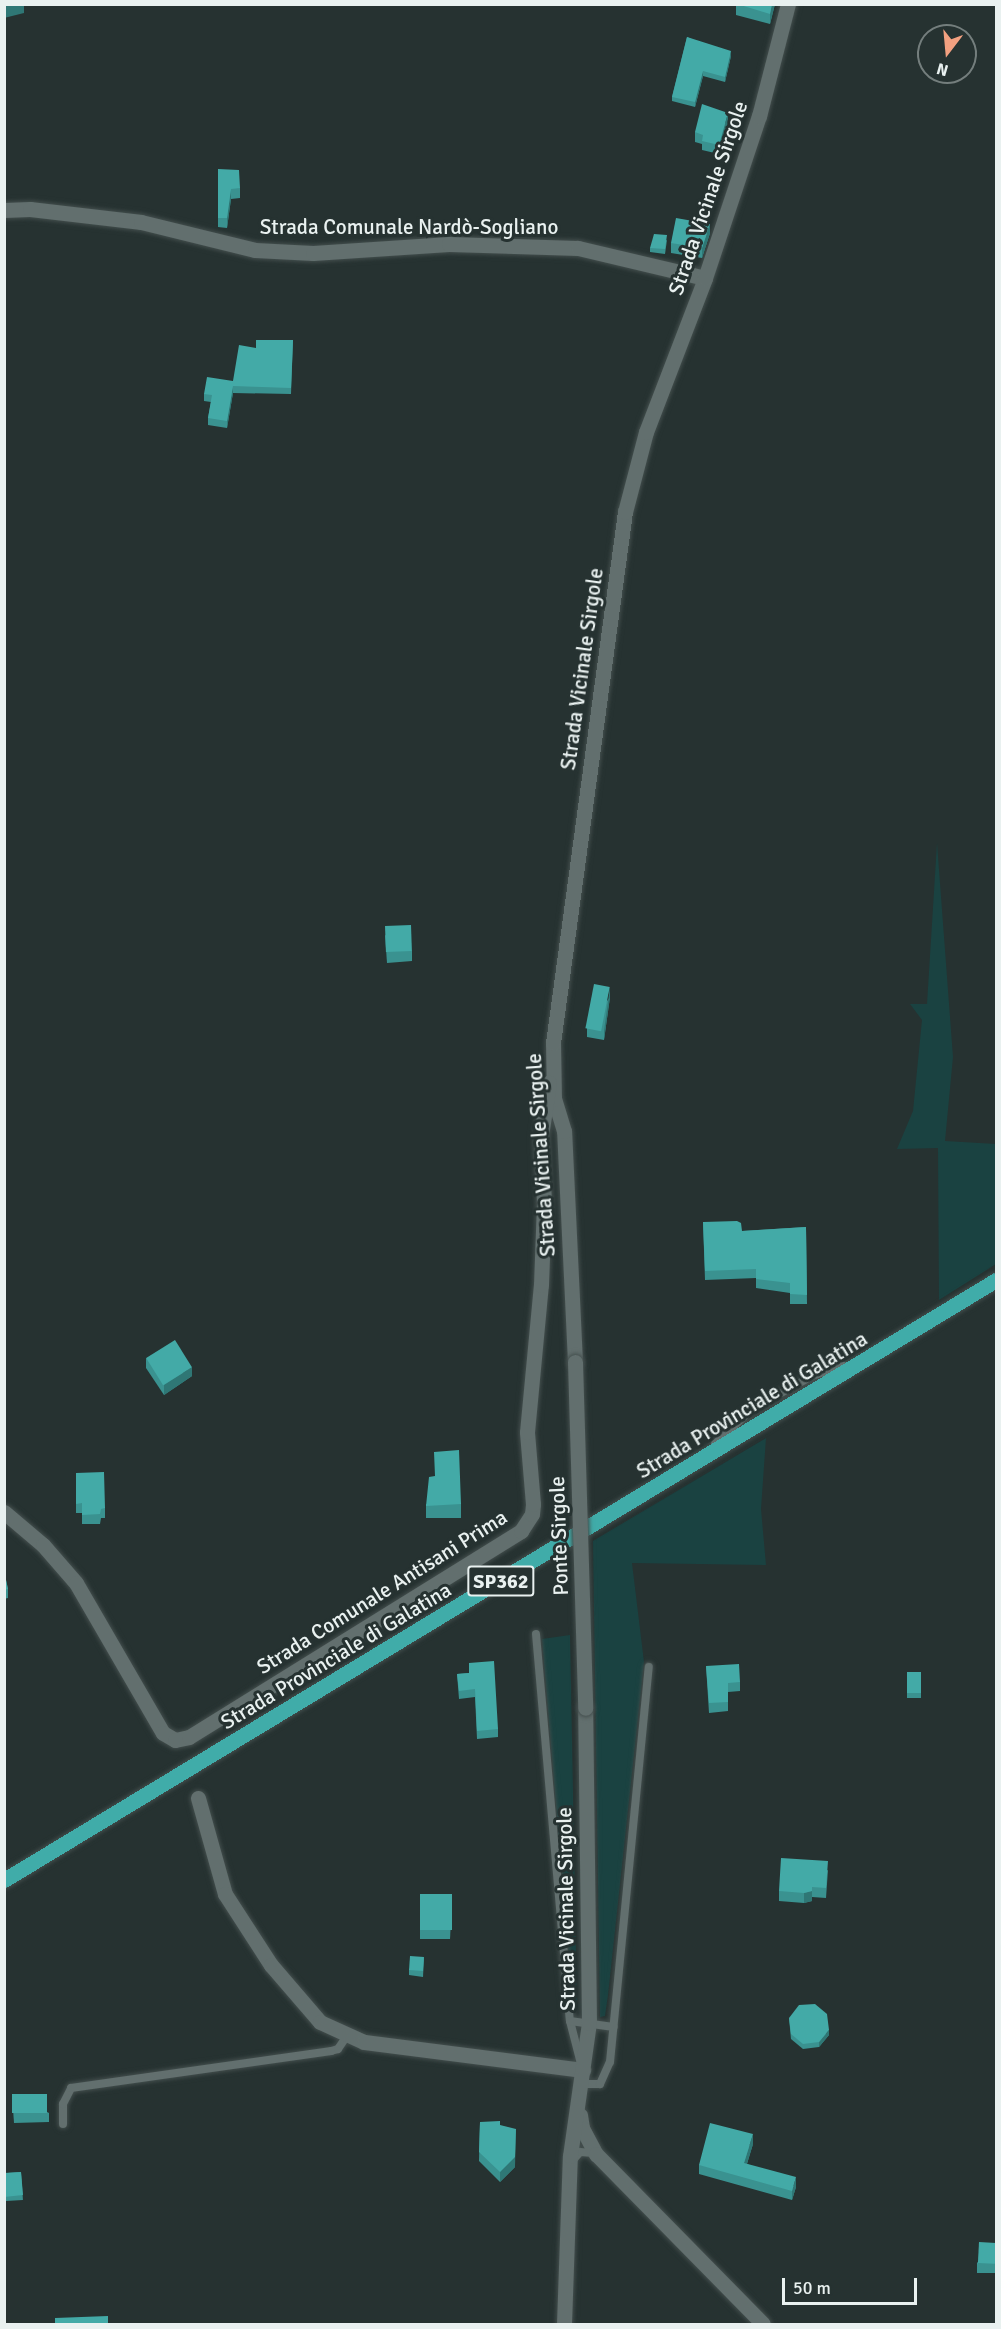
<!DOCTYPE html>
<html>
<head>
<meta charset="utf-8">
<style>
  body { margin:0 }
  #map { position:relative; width:1001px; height:2329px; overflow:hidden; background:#263231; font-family:Signika,sans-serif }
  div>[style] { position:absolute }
  .green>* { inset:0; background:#1a4241 }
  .roads { filter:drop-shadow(0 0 2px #434e4d) drop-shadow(0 0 2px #434e4d) }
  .lane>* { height:8px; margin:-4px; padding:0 4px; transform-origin:4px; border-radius:4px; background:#626f6e }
  .street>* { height:15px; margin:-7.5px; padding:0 7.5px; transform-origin:7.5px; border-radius:7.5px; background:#626f6e }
  .primary>* { height:15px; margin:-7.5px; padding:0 7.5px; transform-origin:7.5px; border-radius:7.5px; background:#40aca9 }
  .bridges { filter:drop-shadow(0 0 2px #434e4d) drop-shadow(0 0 2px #434e4d) }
  .street-bridge>* { height:15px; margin:-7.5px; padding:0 7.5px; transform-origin:7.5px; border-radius:7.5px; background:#626f6e }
  .wall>* { inset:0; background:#3a9290; transform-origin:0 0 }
  .shaded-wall>* { inset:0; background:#2f7775 }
  .building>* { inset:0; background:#43aaa7; transform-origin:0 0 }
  span { translate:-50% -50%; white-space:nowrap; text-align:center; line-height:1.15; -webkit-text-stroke:6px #263231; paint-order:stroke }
  .shield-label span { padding:2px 4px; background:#263231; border:2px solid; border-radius:4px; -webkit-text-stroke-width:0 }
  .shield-label { font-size:20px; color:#e9f1f0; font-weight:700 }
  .street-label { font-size:21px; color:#e9f1f0 }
  .frame { position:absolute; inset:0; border:6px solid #e9f1f0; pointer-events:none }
  .north { position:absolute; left:917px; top:24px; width:60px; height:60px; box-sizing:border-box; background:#263231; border:2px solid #747e7d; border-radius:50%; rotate:196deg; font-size:16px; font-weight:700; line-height:24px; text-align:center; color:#e9f1f0 }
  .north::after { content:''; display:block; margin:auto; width:21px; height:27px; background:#f2a080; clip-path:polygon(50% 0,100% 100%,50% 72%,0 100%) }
  .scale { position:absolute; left:782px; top:2278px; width:135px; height:27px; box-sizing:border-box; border:3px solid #e9f1f0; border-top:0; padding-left:8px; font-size:18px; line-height:21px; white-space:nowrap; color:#e9f1f0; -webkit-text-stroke:4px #263231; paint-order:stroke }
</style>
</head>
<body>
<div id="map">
  <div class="green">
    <div style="clip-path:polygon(937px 843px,953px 1057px,945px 1141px,996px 1144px,996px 1264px,939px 1300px,938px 1148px,897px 1149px,913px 1111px,922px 1020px,910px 1004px,927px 1004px)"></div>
    <div style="clip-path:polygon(766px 1438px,761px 1509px,766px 1565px,632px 1563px,644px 1662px,608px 1995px,605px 2016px,600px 2017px,593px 1541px)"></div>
    <div style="clip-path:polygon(570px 1635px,577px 2007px,573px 2007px,542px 1639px)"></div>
  </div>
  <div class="roads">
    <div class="lane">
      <div style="left:715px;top:1444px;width:51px;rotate:-43.4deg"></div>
      <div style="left:752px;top:1409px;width:68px;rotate:-28.8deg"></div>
      <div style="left:812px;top:1376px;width:33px;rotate:-18deg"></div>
      <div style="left:536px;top:1634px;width:388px;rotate:85deg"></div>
      <div style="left:570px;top:2021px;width:40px;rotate:75.6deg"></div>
      <div style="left:570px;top:2021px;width:44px;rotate:7.8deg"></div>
      <div style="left:582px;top:2084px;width:18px"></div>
      <div style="left:600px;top:2084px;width:24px;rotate:-66deg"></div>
      <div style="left:610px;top:2062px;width:397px;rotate:-84.4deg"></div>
      <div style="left:63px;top:2124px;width:20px;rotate:-90deg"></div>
      <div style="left:63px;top:2104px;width:18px;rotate:-63deg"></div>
      <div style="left:71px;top:2088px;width:263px;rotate:-8.1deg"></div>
      <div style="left:331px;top:2051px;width:7px;rotate:-16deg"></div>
      <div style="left:338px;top:2049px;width:14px;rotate:-56deg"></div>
      <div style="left:572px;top:2161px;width:12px;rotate:-48deg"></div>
      <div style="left:580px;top:2152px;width:14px;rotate:4deg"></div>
    </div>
    <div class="street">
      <div style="left:4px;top:210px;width:26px;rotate:-2deg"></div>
      <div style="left:30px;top:209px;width:112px;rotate:6.7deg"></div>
      <div style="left:141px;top:222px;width:117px;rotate:13.8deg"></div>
      <div style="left:255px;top:250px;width:58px;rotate:3deg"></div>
      <div style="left:313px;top:253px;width:136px;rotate:-3.8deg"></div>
      <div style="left:449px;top:244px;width:129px;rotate:1.8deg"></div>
      <div style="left:578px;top:248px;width:130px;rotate:13.3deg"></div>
      <div style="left:575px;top:1362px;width:231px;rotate:-92.7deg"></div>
      <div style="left:564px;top:1131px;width:34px;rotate:-107deg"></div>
      <div style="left:554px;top:1099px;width:56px;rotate:-91deg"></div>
      <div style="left:553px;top:1043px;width:536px;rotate:-82.28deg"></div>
      <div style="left:625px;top:512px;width:83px;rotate:-75.3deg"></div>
      <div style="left:646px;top:432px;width:165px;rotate:-69deg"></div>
      <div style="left:705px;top:278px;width:171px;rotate:-71.6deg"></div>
      <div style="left:759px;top:116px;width:116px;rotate:-75.5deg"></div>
      <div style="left:4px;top:1512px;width:51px;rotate:40.2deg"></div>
      <div style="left:43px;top:1545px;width:50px;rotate:49deg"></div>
      <div style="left:76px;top:1583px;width:173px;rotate:59.9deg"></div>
      <div style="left:163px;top:1733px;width:14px;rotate:30deg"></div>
      <div style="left:175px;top:1740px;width:14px;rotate:-12deg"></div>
      <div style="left:189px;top:1737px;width:391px;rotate:-31.8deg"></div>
      <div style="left:521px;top:1531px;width:20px;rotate:-57deg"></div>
      <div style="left:532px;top:1514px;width:10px;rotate:-84deg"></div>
      <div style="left:533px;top:1504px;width:72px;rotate:-94.8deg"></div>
      <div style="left:527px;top:1432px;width:148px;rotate:-84.6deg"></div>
      <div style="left:541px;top:1285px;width:82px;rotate:-87.9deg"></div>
      <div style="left:544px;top:1203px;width:67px;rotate:-92.6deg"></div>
      <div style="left:541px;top:1136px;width:54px;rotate:-81.4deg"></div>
      <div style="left:198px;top:1798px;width:100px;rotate:74.3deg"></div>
      <div style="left:225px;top:1894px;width:85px;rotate:57.1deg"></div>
      <div style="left:271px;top:1965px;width:75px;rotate:49.3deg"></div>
      <div style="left:320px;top:2022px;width:48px;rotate:24.4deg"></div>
      <div style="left:364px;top:2042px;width:221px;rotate:7.3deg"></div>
      <div style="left:580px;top:2115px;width:13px;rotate:81deg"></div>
      <div style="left:582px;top:2128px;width:30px;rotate:62deg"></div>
      <div style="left:596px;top:2154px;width:238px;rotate:45.5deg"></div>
      <div style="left:564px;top:2324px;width:168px;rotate:-88deg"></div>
      <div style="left:570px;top:2156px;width:134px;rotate:-81.9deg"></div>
      <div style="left:589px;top:2023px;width:315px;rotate:-90.7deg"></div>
    </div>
    <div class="primary">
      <div style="left:4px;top:1880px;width:1159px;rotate:-31.17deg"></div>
    </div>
  </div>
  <div class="bridges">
    <div class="street-bridge">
      <div style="left:575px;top:1362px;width:346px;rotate:88.3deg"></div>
    </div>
  </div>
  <div class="wall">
    <div style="clip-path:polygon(775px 4px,770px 24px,736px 15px,736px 5px)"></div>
    <div style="clip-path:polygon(687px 37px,731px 56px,725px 82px,703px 76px,695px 107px,672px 101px,672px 97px)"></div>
    <div style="clip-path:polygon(728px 122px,719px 154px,702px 150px,702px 144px,695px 142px,695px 132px)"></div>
    <div style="clip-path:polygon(218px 169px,240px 188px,240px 198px,231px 199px,227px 228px,218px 227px)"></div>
    <div style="clip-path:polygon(710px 233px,702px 258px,671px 253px,671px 243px)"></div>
    <div style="clip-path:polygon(667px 240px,665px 254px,650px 252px,650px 248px)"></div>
    <div style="clip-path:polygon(293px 340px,291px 394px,233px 393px,227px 428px,208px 425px,208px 418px,211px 402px,204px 401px,204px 394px,233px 381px,256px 348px)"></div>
    <div style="clip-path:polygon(385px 935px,412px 951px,412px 961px,387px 963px)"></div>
    <div style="clip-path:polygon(610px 997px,604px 1040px,587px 1037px,587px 1028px)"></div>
    <div style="clip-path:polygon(703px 1222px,742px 1231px,806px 1227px,807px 1304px,790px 1304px,790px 1293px,756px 1288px,756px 1278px,705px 1280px)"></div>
    <div style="clip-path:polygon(146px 1358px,192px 1376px,164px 1395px,146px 1368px)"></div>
    <div style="clip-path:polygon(76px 1473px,105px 1508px,105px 1518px,101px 1518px,100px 1524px,82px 1524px,82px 1513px,76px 1513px)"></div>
    <div style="left:461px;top:1504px;width:14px;height:35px;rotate:90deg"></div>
    <div style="clip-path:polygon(4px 1571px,8px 1589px,8px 1598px,4px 1599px)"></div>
    <div style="clip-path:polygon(469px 1663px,498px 1729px,498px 1737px,477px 1739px,475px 1697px,459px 1699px,457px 1674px,469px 1673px)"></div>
    <div style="clip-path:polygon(706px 1666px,740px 1682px,740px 1691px,728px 1692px,728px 1711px,709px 1713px)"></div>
    <div style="left:907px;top:1672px;width:14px;height:26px"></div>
    <div style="clip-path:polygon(828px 1870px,826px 1898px,812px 1897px,812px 1901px,804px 1903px,779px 1901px,779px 1891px)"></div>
    <div style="clip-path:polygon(420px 1894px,452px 1903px,450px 1939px,420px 1939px)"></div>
    <div style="clip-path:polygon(424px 1957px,423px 1977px,409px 1975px,409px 1970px)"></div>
    <div style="clip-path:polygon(789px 2018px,829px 2035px,819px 2047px,803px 2049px,791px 2039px)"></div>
    <div style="clip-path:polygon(12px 2094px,49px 2113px,49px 2122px,14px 2123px)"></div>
    <div style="clip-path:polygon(480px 2122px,500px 2125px,515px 2167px,500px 2182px,479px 2161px)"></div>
    <div style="clip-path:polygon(753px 2144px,747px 2164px,796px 2187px,792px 2200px,699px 2174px,699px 2165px)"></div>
    <div style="left:21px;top:2172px;width:28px;height:17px;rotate:86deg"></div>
    <div style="clip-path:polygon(996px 2243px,996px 2273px,977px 2273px,977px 2263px)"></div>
  </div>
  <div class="shaded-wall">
    <div style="clip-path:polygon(4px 4px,24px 4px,24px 13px,4px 18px)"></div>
    <div style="clip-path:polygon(772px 4px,775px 4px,770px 24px,770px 14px)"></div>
    <div style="clip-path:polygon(731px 51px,731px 56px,725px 82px,725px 77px)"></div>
    <div style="clip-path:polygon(703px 71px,703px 76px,695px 107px,695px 102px)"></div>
    <div style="clip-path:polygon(728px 113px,728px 122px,719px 154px,719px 145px)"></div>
    <div style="clip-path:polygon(231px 189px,231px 199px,227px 228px,227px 218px)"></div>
    <div style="clip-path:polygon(710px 224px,710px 233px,702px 258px,702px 248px)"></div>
    <div style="clip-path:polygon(233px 386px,233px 393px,227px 428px,227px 421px)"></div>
    <div style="clip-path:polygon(610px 987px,610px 997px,604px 1040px,604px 1031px)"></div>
    <div style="clip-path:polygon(192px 1367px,192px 1376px,164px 1395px,164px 1385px)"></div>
    <div style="clip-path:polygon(812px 1891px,812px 1901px,804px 1903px,804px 1893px)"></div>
    <div style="clip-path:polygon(829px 2030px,829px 2035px,819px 2047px,819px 2042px)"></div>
    <div style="clip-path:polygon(516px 2129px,515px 2167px,500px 2182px,500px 2172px)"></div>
    <div style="clip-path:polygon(753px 2134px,753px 2144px,744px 2173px,744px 2163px)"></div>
    <div style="clip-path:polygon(796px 2177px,796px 2187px,792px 2200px,792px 2191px)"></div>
  </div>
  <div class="building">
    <div style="clip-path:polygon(737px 4px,772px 4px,770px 14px)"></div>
    <div style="clip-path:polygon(687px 37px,731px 51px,725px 77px,703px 71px,695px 102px,672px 97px)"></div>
    <div style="clip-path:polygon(702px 104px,728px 113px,719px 145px,702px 141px,703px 135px,695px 132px)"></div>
    <div style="clip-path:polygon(218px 169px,239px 170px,240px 188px,231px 189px,227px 218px,218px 218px)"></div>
    <div style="clip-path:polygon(676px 218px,710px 224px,702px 248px,671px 243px)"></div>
    <div style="clip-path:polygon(654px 234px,667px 235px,665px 249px,650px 248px)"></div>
    <div style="clip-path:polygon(256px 340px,293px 340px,291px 388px,233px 386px,227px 421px,208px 418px,212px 395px,204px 394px,207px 377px,233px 381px,239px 345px,256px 348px)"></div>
    <div style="left:411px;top:925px;width:26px;height:26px;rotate:88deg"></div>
    <div style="left:594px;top:984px;width:16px;height:45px;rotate:11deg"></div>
    <div style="clip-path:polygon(737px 1221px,741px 1223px,742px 1231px,806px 1227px,807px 1295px,790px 1294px,790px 1283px,756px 1279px,756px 1269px,705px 1271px,703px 1222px)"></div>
    <div style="left:175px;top:1340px;width:32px;height:34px;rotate:58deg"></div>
    <div style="clip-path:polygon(459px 1450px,461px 1504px,426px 1506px,429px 1477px,435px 1476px,434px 1452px)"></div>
    <div style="clip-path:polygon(104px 1472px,105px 1508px,101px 1509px,100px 1514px,82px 1515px,82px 1503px,76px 1504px,76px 1473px)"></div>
    <div style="clip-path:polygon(4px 1571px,8px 1589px,4px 1590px)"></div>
    <div style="clip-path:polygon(494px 1661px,498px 1729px,477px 1731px,475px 1689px,459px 1691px,457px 1674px,469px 1673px,469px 1663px)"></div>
    <div style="clip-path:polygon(739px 1664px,740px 1682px,728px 1683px,728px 1702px,709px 1703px,706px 1666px)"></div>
    <div style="left:907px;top:1672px;width:14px;height:21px"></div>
    <div style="clip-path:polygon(781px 1858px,828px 1861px,826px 1888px,812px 1887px,812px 1891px,804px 1893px,779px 1891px)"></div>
    <div style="left:420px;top:1894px;width:32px;height:36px"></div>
    <div style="left:410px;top:1956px;width:14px;height:14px;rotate:4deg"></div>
    <div style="clip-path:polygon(815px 2004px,827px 2014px,829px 2030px,819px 2042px,803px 2044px,791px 2034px,789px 2018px,799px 2005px)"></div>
    <div style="left:12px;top:2094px;width:35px;height:19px"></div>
    <div style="clip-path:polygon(500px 2121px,500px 2125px,516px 2129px,515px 2157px,500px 2172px,479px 2152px,480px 2122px)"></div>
    <div style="clip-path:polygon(710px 2123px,753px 2134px,744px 2163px,796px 2177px,792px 2191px,699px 2165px)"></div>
    <div style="clip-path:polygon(21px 2172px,23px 2195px,4px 2197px,4px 2173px)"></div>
    <div style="left:979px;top:2242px;width:17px;height:21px;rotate:3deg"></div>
    <div style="clip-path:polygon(108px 2316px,108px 2325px,55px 2325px,55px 2318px)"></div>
  </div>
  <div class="shield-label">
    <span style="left:501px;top:1581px">SP362</span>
  </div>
  <div class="street-label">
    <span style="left:708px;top:198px;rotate:-71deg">Strada Vicinale Sirgole</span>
    <span style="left:409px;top:227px">Strada Comunale Nardò-Sogliano</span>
    <span style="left:582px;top:669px;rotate:-82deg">Strada Vicinale Sirgole</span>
    <span style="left:541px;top:1155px;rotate:-94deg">Strada Vicinale Sirgole</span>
    <span style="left:752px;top:1405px;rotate:-31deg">Strada Provinciale di Galatina</span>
    <span style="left:559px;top:1536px;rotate:-92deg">Ponte Sirgole</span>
    <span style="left:382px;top:1592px;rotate:-32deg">Strada Comunale Antisani Prima</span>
    <span style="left:336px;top:1656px;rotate:-31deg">Strada Provinciale di Galatina</span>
    <span style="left:566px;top:1909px;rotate:-91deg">Strada Vicinale Sirgole</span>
  </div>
  <div class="frame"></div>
  <div class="north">N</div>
  <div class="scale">50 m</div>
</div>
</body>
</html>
